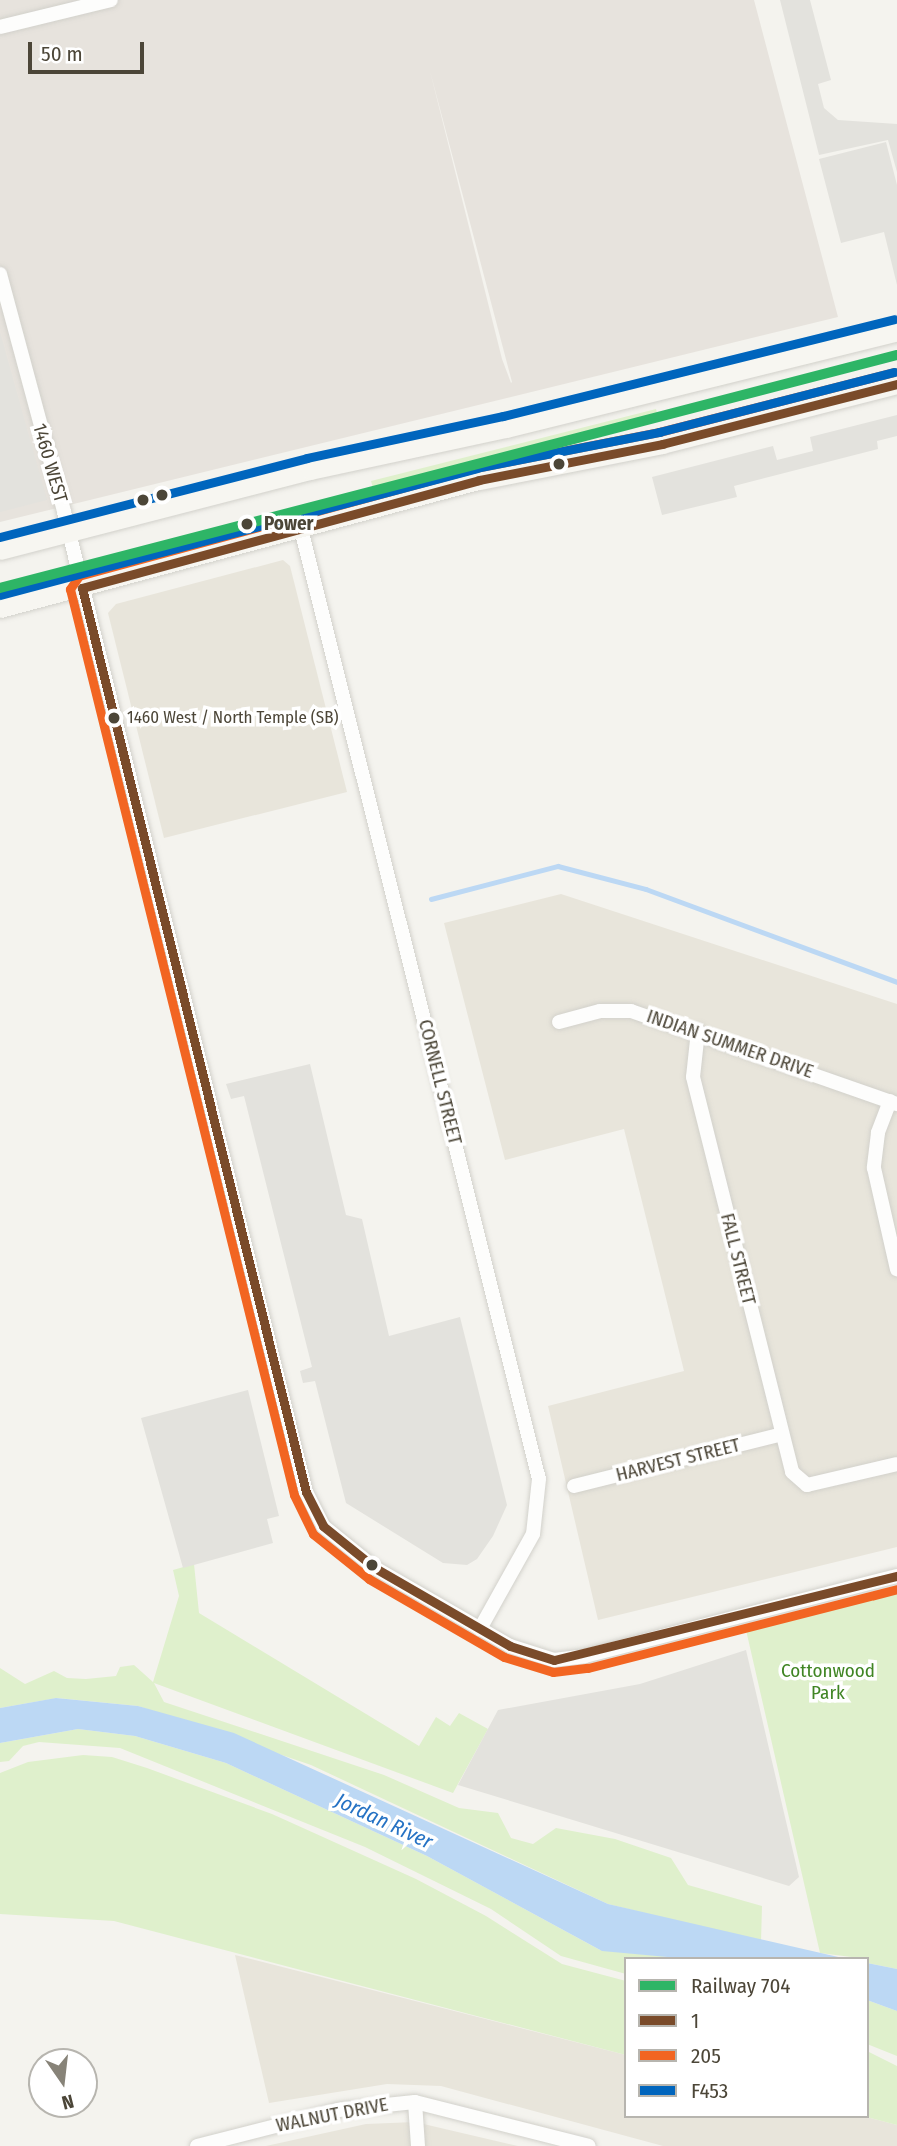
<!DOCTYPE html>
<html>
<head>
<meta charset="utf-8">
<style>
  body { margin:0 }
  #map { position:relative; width:897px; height:2146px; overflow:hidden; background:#f4f3ee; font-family:"Fira Sans Condensed",sans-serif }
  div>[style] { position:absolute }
  .residential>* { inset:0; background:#e8e5db }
  .industrial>* { inset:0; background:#e7e3dd }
  .green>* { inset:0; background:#dff0cc }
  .parking>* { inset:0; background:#e3e2dd }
  .water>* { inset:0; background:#bcd8f4 }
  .stream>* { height:4.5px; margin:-2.25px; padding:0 2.25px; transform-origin:2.25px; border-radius:2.25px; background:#bcd8f4 }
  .roads { filter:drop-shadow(0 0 2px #d2d1cb) drop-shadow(0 0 2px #d2d1cb) }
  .street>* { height:14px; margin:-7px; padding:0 7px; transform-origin:7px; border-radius:7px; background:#fdfdfc }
  .secondary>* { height:19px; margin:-9.5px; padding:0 9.5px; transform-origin:9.5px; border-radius:9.5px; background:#f7f6f1 }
  .bus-1>* { height:9px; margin:-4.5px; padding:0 4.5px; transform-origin:4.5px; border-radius:4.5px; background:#7a4b2a }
  .bus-2>* { height:9px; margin:-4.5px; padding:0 4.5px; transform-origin:4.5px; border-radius:4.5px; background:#f26522 }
  .bus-3>* { height:9px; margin:-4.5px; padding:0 4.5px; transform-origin:4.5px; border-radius:4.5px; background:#0065bd }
  .rail-1>* { height:10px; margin:-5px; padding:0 5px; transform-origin:5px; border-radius:5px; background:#2eb566 }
  .dots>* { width:19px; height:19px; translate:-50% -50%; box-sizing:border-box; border:4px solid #fff; border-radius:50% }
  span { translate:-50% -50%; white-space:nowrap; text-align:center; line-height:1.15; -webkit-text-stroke:7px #fff; paint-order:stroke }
  .bus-label { font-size:17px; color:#4c4638 }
  .left { translate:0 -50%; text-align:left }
  .street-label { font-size:19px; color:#4c4638 }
  .stop-label { font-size:19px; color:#4c4638; font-weight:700 }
  .park-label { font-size:19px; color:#408524 }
  .water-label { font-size:21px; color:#2572c4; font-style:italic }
  .legend { position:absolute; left:624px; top:1957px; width:245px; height:161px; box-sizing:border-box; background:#fff; border:2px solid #b7b5af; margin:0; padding:9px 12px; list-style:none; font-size:21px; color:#4c4638 }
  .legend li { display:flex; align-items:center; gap:14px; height:35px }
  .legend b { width:35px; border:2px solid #b7b5af }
  .north { position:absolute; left:28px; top:2048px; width:70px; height:70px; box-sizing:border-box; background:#fff; border:2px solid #b7b5af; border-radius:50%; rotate:166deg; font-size:19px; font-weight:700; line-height:28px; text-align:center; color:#4c4638 }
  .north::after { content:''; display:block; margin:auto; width:24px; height:32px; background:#878378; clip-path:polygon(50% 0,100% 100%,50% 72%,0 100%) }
  .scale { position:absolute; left:28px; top:42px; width:116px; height:32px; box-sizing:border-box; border:4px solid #4c4638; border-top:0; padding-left:9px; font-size:21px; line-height:24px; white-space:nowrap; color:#4c4638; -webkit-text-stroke:5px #fff; paint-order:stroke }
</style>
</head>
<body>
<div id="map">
  <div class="residential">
    <div style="clip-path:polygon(283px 560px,290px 566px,347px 792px,164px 838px,108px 613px,116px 604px)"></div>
    <div style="clip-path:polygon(561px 894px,897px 1004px,897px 1547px,598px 1620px,548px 1406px,684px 1371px,624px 1129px,505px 1160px,444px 923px)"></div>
    <div style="clip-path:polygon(235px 1955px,626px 2055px,626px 2116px,863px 2116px,897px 2125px,897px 2146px,663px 2146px,441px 2086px,387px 2084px,269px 2103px)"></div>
    <div style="clip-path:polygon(415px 2122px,518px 2146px,266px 2146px,366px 2124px)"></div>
  </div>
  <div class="industrial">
    <div style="clip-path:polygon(evenodd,0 0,754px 0,838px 317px,0 522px,0 0,430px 71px,512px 382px,511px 383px,502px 359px,430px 71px)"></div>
  </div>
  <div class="green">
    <div style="clip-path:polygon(656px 409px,657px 413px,373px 488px,371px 481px)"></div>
    <div style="clip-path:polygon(194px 1564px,199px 1613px,419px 1746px,436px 1717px,450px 1726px,459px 1713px,488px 1729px,453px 1793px,154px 1683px,164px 1702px,384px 1775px,459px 1808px,498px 1813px,511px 1838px,533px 1844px,556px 1828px,615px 1839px,671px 1858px,688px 1885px,762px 1906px,761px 1942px,608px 1904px,311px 1765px,138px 1706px,57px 1698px,0 1708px,0 1668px,25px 1684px,54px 1671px,67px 1678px,86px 1679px,116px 1676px,120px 1667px,134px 1665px,153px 1682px,179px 1596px,173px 1570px)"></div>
    <div style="clip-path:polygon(897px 1593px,897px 1969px,867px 1963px,867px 1959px,820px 1953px,746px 1630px)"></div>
    <div style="clip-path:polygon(78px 1729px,135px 1736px,226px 1763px,427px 1856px,600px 1950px,692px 1959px,626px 1959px,626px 1974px,561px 1956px,491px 1909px,365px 1847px,120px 1748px,39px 1742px,23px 1746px,9px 1761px,0 1762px,0 1743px)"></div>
    <div style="clip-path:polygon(83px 1755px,112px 1757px,147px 1768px,272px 1814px,416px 1879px,486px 1916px,562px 1964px,626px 1981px,626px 2055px,114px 1921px,0 1914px,0 1773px,28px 1762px)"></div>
    <div style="clip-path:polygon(867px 2000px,897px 2011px,897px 2056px,867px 2044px)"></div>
    <div style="clip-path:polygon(867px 2051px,897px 2066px,897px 2125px,863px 2116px,867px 2116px)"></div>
  </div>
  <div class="parking">
    <div style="clip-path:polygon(780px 0,810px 0,831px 80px,818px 84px,824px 108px,838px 120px,897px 124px,897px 172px,888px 140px,819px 155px)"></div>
    <div style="clip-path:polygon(886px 142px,897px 185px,897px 285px,884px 232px,841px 243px,819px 159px)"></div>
    <div style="clip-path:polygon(0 332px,47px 500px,0 512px)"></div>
    <div style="clip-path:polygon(897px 415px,897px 436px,877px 441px,878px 449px,734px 486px,737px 497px,662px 515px,652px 477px,773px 446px,777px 460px,813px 451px,810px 437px)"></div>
    <div style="clip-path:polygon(310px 1064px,346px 1215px,362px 1219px,389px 1336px,460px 1317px,507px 1505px,493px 1536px,477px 1559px,467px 1565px,443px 1563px,346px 1503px,315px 1381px,303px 1383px,300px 1371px,312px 1367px,244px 1096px,231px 1099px,226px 1084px)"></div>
    <div style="clip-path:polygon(248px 1390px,279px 1516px,267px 1519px,273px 1543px,183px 1568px,141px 1418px)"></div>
    <div style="clip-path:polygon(746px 1650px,799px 1877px,789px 1886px,458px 1785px,498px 1710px,640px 1684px)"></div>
  </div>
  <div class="water">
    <div style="clip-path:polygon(56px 1698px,138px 1706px,234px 1733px,608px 1904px,847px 1959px,689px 1959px,602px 1951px,427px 1856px,226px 1763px,135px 1736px,78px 1729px,0 1743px,0 1708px)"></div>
    <div style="clip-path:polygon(867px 1963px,897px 1969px,897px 2011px,867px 2000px)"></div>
  </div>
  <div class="stream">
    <div style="left:431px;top:899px;width:131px;rotate:-14.6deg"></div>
    <div style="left:558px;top:866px;width:91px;rotate:14.6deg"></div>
    <div style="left:646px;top:889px;width:268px;rotate:20.3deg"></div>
  </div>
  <div class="roads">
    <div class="street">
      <div style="left:0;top:27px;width:114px;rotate:-13.7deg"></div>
      <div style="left:0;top:274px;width:246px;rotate:74.9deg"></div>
      <div style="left:64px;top:512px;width:1009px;rotate:76.13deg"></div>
      <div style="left:306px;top:1492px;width:38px;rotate:63deg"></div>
      <div style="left:323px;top:1526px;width:67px;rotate:38.9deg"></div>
      <div style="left:375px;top:1568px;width:156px;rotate:30deg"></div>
      <div style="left:510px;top:1646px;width:46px;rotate:17.7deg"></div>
      <div style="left:554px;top:1660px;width:31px;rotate:-7deg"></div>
      <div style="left:585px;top:1656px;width:322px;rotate:-14.4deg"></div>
      <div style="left:300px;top:525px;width:983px;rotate:75.94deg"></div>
      <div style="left:539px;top:1479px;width:55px;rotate:96.2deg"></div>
      <div style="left:533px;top:1534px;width:109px;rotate:119.2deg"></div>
      <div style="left:559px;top:1022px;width:42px;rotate:-15deg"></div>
      <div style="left:600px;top:1011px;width:31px"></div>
      <div style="left:631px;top:1011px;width:282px;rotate:19.3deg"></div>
      <div style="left:698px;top:1031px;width:46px;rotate:96.2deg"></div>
      <div style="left:693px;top:1077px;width:407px;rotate:75.9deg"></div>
      <div style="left:792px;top:1472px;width:20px;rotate:41deg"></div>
      <div style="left:807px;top:1485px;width:92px;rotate:-13.1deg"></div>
      <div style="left:890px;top:1101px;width:34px;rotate:111deg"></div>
      <div style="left:878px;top:1133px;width:35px;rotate:97deg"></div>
      <div style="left:874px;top:1168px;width:104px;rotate:77.2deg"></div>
      <div style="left:574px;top:1486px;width:214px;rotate:-14deg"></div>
      <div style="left:415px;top:2102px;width:44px;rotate:86.1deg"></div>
      <div style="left:197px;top:2146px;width:146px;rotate:-14.3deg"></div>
      <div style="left:338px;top:2110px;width:77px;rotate:-5.9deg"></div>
      <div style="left:415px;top:2102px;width:179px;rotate:14.2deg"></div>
    </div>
    <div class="secondary">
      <div style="left:0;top:550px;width:320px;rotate:-14.5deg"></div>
      <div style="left:310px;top:470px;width:200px;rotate:-12.1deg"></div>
      <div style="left:506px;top:428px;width:403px;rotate:-13.9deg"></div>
      <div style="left:0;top:608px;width:496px;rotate:-15deg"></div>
      <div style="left:479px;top:480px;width:187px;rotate:-11.1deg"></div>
      <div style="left:662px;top:444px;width:243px;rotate:-14.3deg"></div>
    </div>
  </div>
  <div class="bus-1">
    <div style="left:82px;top:588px;width:931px;rotate:76.08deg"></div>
    <div style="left:306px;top:1492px;width:38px;rotate:63deg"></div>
    <div style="left:323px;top:1526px;width:67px;rotate:38.9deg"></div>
    <div style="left:375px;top:1568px;width:156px;rotate:30deg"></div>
    <div style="left:510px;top:1646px;width:46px;rotate:17.7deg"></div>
    <div style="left:554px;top:1660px;width:353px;rotate:-13.8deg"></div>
    <div style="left:82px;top:588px;width:411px;rotate:-15.2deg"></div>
    <div style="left:479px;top:480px;width:187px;rotate:-11.1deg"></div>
    <div style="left:662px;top:444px;width:243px;rotate:-14.3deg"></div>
  </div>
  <div class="bus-2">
    <div style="left:894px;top:372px;width:243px;rotate:165.7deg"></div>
    <div style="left:659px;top:432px;width:187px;rotate:168.9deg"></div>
    <div style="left:476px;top:468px;width:411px;rotate:164.8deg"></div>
    <div style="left:79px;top:576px;width:16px;rotate:125deg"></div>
    <div style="left:70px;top:589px;width:933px;rotate:76.11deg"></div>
    <div style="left:294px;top:1495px;width:43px;rotate:64deg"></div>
    <div style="left:313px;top:1534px;width:72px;rotate:38.8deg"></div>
    <div style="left:369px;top:1579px;width:156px;rotate:30deg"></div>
    <div style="left:504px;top:1657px;width:51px;rotate:17deg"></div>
    <div style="left:553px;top:1672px;width:35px;rotate:-7deg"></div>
    <div style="left:588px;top:1668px;width:319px;rotate:-14.3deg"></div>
  </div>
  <div class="bus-3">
    <div style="left:0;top:537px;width:317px;rotate:-14.4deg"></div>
    <div style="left:307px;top:458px;width:200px;rotate:-12.1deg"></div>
    <div style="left:503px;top:416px;width:403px;rotate:-13.9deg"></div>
    <div style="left:0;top:595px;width:493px;rotate:-14.9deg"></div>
    <div style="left:476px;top:468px;width:187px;rotate:-11.1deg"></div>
    <div style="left:659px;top:432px;width:243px;rotate:-14.3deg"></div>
  </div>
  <div class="rail-1">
    <div style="left:0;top:588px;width:927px;rotate:-14.56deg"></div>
  </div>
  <div class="dots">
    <div style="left:559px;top:464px;background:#4c4638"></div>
    <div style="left:162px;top:495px;background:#4c4638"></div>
    <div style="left:143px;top:500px;background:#4c4638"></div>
    <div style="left:247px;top:524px;background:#4c4638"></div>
    <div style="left:114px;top:718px;background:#4c4638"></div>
    <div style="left:372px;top:1565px;background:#4c4638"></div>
  </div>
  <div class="bus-label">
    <span class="left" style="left:127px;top:718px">1460 West / North Temple (SB)</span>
  </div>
  <div class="street-label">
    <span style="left:50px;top:463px;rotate:74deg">1460 WEST</span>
    <span style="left:730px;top:1044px;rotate:19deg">INDIAN SUMMER DRIVE</span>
    <span style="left:440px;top:1082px;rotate:76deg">CORNELL STREET</span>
    <span style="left:738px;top:1259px;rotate:76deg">FALL STREET</span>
    <span style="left:678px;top:1460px;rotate:-14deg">HARVEST STREET</span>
    <span style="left:332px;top:2115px;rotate:-11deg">WALNUT DRIVE</span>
  </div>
  <div class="stop-label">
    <span class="left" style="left:264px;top:524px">Power</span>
  </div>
  <div class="park-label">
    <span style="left:828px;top:1682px">Cottonwood<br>Park</span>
  </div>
  <div class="water-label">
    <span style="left:384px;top:1821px;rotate:25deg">Jordan River</span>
  </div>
  <ul class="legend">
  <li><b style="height:9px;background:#2eb566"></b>Railway 704</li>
  <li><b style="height:9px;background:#7a4b2a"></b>1</li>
  <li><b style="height:9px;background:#f26522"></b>205</li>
  <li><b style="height:9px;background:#0065bd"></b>F453</li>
  </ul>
  <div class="north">N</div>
  <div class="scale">50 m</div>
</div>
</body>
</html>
